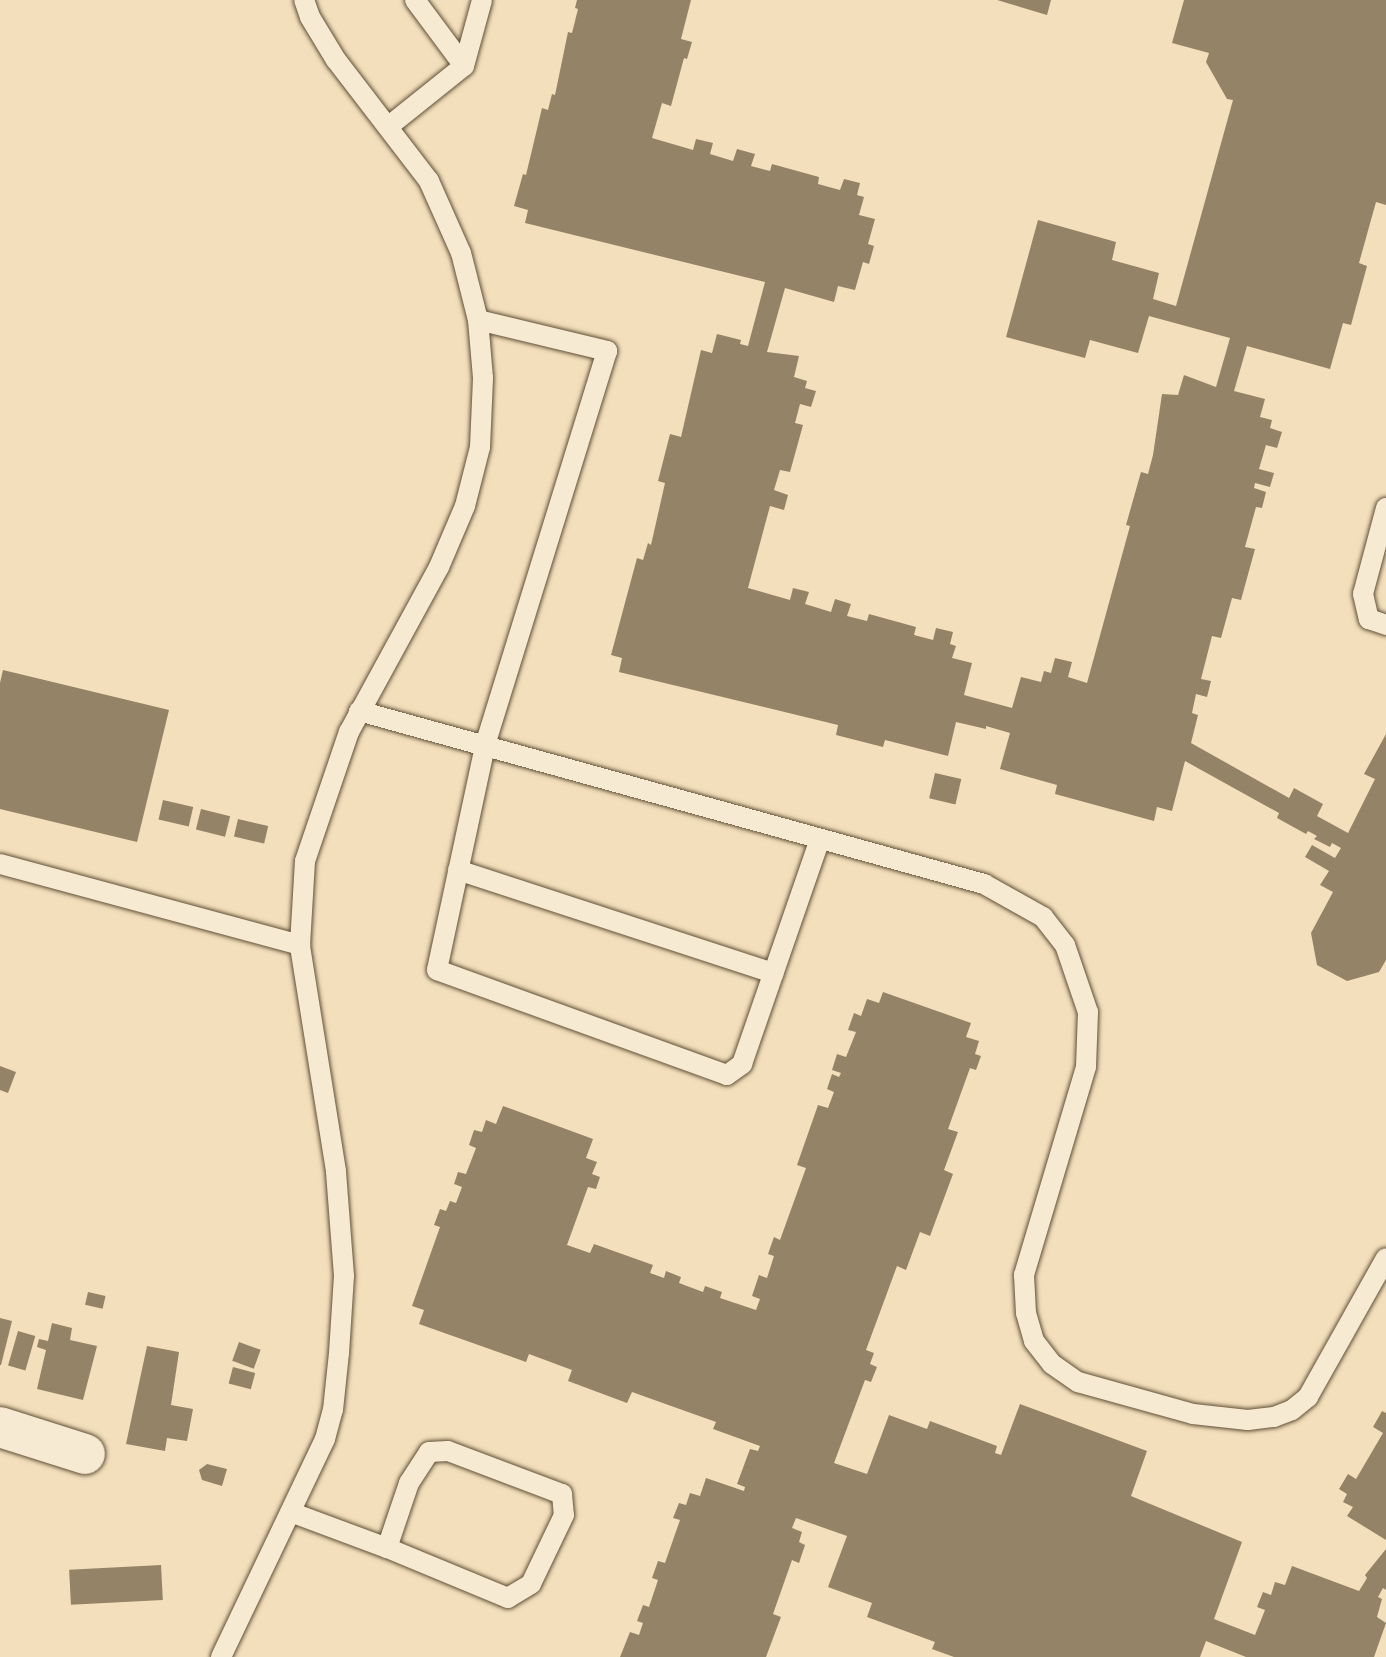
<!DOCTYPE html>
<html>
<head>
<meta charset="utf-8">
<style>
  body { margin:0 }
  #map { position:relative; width:1386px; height:1657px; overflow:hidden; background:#f3dfbb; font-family:"EB Garamond",serif }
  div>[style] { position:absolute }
  .building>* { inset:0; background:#958367; transform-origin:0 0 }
  .roads { filter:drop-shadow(0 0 2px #605037) drop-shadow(0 0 2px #605037) }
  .service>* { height:20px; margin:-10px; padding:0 10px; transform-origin:10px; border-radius:10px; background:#f7ead3 }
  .minor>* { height:40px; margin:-20px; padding:0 20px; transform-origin:20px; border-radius:20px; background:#f7ead3 }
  span { translate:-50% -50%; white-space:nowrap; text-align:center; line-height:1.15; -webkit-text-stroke:7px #f7ead3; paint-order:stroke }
</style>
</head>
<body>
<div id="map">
  <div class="building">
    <div style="clip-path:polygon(577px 0,691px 0,681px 39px,692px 42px,687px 59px,684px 58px,671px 106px,662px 103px,652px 138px,693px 150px,696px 139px,713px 143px,710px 154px,733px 161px,737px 149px,755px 154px,751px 166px,770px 171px,772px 164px,819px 177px,818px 184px,840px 190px,844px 179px,860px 183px,857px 195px,864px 197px,859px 215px,875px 219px,868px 244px,874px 246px,869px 264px,863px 262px,855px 290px,838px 286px,834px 302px,785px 288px,767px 352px,799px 356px,794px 377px,807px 381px,805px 388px,816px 391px,811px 407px,800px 404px,795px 423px,803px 425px,790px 472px,780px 470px,774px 490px,788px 495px,784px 510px,770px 506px,748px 588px,790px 600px,793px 588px,809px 592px,805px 604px,831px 612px,835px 599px,851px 604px,847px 616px,867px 621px,869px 614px,916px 627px,914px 635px,933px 640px,936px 628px,953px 632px,950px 644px,956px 646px,952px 658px,972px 663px,964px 695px,1012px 708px,1021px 677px,1041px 682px,1044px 671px,1051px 673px,1055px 658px,1072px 662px,1068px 677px,1087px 683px,1130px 526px,1126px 525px,1141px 472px,1148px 474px,1153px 455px,1162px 394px,1178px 395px,1184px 375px,1216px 387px,1230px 338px,1149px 316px,1138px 353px,1090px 340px,1085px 358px,1006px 337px,1038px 220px,1116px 242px,1112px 260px,1159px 273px,1153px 299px,1176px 306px,1233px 100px,1227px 99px,1206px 62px,1209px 53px,1172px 43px,1184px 0,1386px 0,1386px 205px,1376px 202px,1359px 263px,1367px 266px,1351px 325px,1343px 323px,1330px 369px,1247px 346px,1234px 391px,1265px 399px,1260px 417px,1272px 420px,1270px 428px,1282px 432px,1277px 448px,1266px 445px,1259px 469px,1274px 473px,1270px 487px,1255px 483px,1254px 488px,1266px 492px,1262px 508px,1256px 507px,1245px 547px,1255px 549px,1241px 600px,1232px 598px,1221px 638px,1212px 636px,1201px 679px,1211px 681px,1207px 697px,1196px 694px,1192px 713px,1198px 715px,1191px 743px,1289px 798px,1294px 788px,1323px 804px,1317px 816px,1348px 833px,1375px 779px,1364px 774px,1386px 734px,1386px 960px,1379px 972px,1347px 981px,1317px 965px,1311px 933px,1333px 892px,1320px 885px,1329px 871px,1305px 857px,1312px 845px,1335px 858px,1341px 848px,1332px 843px,1330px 847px,1314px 839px,1317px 836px,1308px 831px,1306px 834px,1277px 818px,1279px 813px,1185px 761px,1172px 811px,1157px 807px,1154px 821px,1055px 794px,1057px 785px,1000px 769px,1010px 733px,986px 726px,986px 729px,956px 722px,948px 756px,885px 740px,883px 747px,836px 735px,838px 725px,619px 672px,622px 658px,611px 655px,637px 558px,643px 560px,648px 543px,651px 545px,665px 483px,658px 481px,670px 434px,681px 437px,701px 350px,712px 353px,717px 334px,741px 340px,740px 344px,748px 346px,765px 282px,525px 223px,528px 210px,514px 206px,523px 174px,526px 175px,542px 108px,548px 110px,552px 94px,555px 95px,568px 32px,572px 33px,578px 9px,575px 8px)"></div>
    <div style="clip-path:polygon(997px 0,1051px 0,1047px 15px)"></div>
    <div style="clip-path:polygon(3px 670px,169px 710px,137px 842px,0 809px,0 683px)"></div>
    <div style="left:935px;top:773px;width:27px;height:26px;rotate:13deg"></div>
    <div style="left:163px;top:800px;width:31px;height:20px;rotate:13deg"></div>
    <div style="left:201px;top:809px;width:30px;height:21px;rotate:14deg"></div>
    <div style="left:238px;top:819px;width:31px;height:18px;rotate:13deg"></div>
    <div style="clip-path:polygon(883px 992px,971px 1023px,966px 1037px,979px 1041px,975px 1054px,981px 1056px,976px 1070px,970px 1068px,948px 1129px,958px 1132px,944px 1170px,953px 1174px,930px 1236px,920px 1232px,906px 1270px,897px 1266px,866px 1350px,874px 1353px,870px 1364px,877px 1367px,871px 1382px,865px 1380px,834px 1463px,867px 1474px,889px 1415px,927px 1429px,930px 1421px,997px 1446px,995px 1453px,1001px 1455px,1020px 1404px,1147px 1451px,1131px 1496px,1242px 1542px,1214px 1619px,1255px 1635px,1265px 1610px,1257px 1607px,1263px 1592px,1271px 1595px,1275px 1582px,1285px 1585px,1292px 1566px,1359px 1591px,1367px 1578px,1365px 1575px,1386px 1549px,1386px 1590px,1383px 1588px,1378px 1597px,1382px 1599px,1377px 1617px,1386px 1623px,1374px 1657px,1246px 1657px,1206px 1641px,1200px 1657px,954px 1657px,932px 1649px,935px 1642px,867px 1617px,872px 1603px,828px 1587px,847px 1536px,796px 1518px,792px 1528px,802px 1532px,799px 1542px,805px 1545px,799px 1563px,792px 1560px,773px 1614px,781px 1617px,766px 1657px,620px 1657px,630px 1632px,639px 1635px,643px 1623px,637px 1621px,643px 1605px,649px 1607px,658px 1580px,652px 1578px,658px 1561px,665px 1563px,680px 1520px,673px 1518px,679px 1503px,686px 1505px,690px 1493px,700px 1496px,706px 1478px,744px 1491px,745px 1487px,737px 1484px,750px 1449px,758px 1451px,760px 1446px,713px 1429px,716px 1422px,632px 1392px,627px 1403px,568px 1381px,572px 1370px,529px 1354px,526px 1362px,419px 1324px,424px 1310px,412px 1306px,440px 1227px,434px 1225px,440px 1209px,446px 1211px,450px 1201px,456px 1203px,462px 1187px,454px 1184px,458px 1172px,466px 1174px,476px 1148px,469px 1145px,474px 1130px,482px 1132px,486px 1120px,496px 1124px,503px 1106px,593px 1139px,586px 1158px,597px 1162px,592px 1174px,600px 1177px,596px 1189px,588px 1187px,567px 1245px,590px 1253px,594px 1244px,653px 1265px,650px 1273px,664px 1278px,666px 1271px,681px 1277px,679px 1283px,703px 1292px,705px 1286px,722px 1292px,720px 1298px,756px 1310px,760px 1299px,752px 1296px,759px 1275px,767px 1278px,774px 1256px,768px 1254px,774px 1237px,780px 1240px,806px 1168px,797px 1165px,818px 1105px,828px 1108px,834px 1092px,827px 1089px,832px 1074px,839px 1077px,841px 1073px,832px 1070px,837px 1054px,846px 1057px,856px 1032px,848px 1030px,854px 1013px,861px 1016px,867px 999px,879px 1003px)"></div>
    <div style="clip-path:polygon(0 1066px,16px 1072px,8px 1093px,0 1090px)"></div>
    <div style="left:88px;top:1292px;width:18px;height:13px;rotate:13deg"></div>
    <div style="clip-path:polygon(0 1318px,12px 1321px,1px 1365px,0 1365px)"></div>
    <div style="clip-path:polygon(52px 1323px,72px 1328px,70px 1340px,97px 1346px,83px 1400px,37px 1389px,46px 1350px,37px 1347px,39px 1339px,48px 1341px)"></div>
    <div style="left:18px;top:1331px;width:18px;height:36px;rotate:16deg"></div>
    <div style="left:239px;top:1342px;width:23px;height:20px;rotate:20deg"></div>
    <div style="clip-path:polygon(147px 1346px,179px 1352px,171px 1405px,193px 1409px,187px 1441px,167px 1438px,165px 1451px,126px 1444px)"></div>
    <div style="left:233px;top:1367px;width:23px;height:17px;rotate:15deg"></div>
    <div style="clip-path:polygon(1382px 1411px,1386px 1413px,1386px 1540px,1347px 1516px,1353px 1507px,1343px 1502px,1347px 1494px,1339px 1489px,1348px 1474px,1356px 1479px,1383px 1433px,1373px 1427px)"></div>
    <div style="clip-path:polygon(207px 1464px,227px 1469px,222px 1486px,202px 1480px,199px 1470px)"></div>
    <div style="left:161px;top:1565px;width:35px;height:92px;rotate:87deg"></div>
  </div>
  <div class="roads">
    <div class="service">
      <div style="left:415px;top:0;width:82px;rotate:53.4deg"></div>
      <div style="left:464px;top:66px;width:68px;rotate:-74.7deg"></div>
      <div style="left:389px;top:126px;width:96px;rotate:-38.7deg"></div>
      <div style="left:478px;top:320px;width:133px;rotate:13.5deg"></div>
      <div style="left:607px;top:351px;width:413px;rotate:107.2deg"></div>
      <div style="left:485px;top:746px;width:229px;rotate:102.1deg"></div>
      <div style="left:437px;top:970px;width:308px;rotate:19.9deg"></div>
      <div style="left:727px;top:1075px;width:19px;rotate:-36deg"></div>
      <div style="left:742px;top:1064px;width:238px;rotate:-70.9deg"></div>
      <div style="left:1386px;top:508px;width:89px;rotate:105deg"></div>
      <div style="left:1363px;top:594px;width:26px;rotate:77deg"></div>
      <div style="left:1369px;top:619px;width:18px;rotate:19deg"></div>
      <div style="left:359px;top:711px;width:649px;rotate:15.47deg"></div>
      <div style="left:984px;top:884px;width:68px;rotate:29.2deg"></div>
      <div style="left:1043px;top:917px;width:36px;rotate:52deg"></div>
      <div style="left:1065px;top:945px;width:71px;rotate:71.1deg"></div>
      <div style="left:1088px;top:1012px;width:55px;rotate:92.1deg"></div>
      <div style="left:1086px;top:1067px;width:217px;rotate:106.6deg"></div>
      <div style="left:1024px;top:1275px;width:38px;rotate:87deg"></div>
      <div style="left:1026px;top:1313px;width:29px;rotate:74deg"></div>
      <div style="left:1034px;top:1341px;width:29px;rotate:52deg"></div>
      <div style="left:1052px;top:1364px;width:32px;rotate:35deg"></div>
      <div style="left:1078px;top:1382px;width:119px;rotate:15.5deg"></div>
      <div style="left:1193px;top:1414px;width:55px;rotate:6.2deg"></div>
      <div style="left:1248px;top:1420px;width:26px;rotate:-7deg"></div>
      <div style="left:1274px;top:1417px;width:19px;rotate:-21deg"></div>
      <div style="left:1292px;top:1410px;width:21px;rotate:-39deg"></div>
      <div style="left:1308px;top:1397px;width:159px;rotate:-60.7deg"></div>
      <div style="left:0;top:864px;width:311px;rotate:15.1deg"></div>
      <div style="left:458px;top:870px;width:332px;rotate:18.1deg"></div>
      <div style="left:448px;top:1451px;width:122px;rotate:20.7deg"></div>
      <div style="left:562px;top:1494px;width:21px;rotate:85deg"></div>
      <div style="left:564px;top:1515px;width:76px;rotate:115.6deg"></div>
      <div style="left:531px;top:1584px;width:27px;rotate:149deg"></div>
      <div style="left:508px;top:1598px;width:131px;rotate:-157.5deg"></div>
      <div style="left:387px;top:1548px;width:69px;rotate:-71.3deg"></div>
      <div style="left:409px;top:1483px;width:37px;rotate:-57deg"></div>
      <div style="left:429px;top:1452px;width:19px;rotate:-3deg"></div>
      <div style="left:293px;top:1513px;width:100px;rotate:20.4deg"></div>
      <div style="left:221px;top:1657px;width:242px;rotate:-64.5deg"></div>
      <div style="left:325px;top:1439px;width:30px;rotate:-75deg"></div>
      <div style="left:333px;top:1410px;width:57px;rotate:-84deg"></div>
      <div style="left:339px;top:1353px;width:77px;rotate:-86.3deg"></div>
      <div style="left:344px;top:1276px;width:105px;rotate:-94.4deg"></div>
      <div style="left:336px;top:1171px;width:229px;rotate:-99.1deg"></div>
      <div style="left:300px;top:945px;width:84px;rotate:-86.6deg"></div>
      <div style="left:305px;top:861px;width:136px;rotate:-71.2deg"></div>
      <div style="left:349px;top:732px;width:188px;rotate:-61.4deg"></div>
      <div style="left:439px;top:567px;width:66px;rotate:-66.9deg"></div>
      <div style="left:465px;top:506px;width:61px;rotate:-75.7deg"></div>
      <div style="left:480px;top:447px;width:69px;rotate:-87.5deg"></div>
      <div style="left:483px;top:378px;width:58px;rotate:-94.9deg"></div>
      <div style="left:478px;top:320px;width:69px;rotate:-104.2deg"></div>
      <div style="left:461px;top:253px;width:79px;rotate:-114deg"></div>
      <div style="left:429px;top:181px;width:153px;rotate:-127.5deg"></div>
      <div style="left:336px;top:60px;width:50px;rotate:-121.2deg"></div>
      <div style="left:310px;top:17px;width:18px;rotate:-109deg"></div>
    </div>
    <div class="minor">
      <div style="left:0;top:1427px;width:89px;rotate:17.6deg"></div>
    </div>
  </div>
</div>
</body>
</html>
